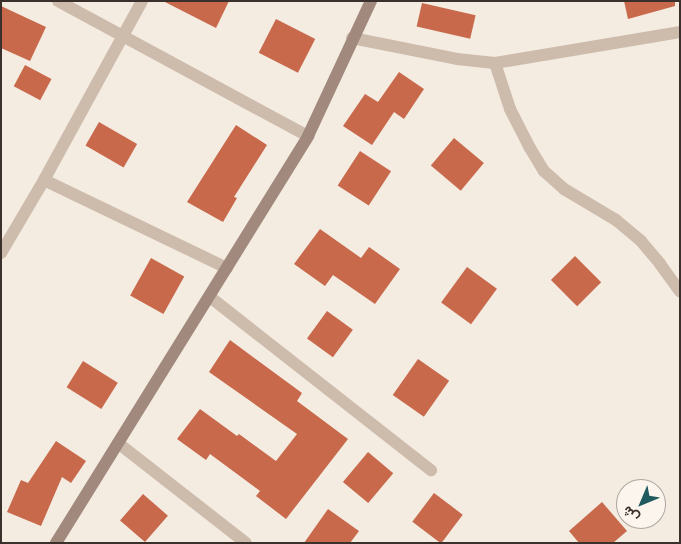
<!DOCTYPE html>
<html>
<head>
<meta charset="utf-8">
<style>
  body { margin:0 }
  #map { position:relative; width:681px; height:544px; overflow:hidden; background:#f4ebe1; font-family:"Sofia Sans Condensed",Vazirmatn,sans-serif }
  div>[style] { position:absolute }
  .building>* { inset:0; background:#c8694b; transform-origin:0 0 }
  .street>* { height:12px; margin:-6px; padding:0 6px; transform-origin:6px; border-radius:6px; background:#cdbbac }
  .secondary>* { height:12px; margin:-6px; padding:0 6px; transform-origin:6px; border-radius:6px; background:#a18a7d }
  span { translate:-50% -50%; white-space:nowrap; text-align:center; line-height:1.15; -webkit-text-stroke:4px #fbf5ee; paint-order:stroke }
  .frame { position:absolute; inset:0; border:2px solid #3b302b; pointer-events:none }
  .north { position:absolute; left:616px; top:479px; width:50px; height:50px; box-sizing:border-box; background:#fbf5ee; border:1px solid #aea6a0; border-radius:50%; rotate:225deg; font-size:14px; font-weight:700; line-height:20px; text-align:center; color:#3b302b }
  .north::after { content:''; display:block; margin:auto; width:18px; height:22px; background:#1f5a5e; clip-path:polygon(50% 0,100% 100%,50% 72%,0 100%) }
</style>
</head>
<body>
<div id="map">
  <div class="building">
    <div style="clip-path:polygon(163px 1px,229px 1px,216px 28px)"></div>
    <div style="clip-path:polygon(624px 1px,675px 1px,675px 6px,628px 19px)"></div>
    <div style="left:422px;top:3px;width:55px;height:24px;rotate:13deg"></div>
    <div style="clip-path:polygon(1px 6px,46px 27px,30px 61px,1px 48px)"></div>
    <div style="left:276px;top:19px;width:44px;height:38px;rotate:27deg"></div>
    <div style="left:25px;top:65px;width:30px;height:24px;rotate:28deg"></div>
    <div style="clip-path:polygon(399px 72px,424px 89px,404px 119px,394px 112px,372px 145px,343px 126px,365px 94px,378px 102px)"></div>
    <div style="left:99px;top:122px;width:44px;height:27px;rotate:30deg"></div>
    <div style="clip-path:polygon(236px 125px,267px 145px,234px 197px,237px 198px,223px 222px,187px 202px)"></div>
    <div style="left:454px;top:138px;width:39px;height:36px;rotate:40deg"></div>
    <div style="left:360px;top:151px;width:37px;height:41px;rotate:33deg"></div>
    <div style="clip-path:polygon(320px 229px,361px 258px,369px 247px,400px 269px,375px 304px,333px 275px,325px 286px,294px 264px)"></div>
    <div style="left:575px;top:256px;width:37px;height:34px;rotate:45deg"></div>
    <div style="left:151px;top:258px;width:38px;height:43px;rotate:29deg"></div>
    <div style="left:467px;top:267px;width:37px;height:44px;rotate:36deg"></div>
    <div style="left:327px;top:311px;width:32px;height:34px;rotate:36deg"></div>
    <div style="clip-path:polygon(230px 340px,302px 393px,297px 401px,348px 439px,286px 519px,256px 496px,260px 491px,210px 454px,206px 460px,177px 439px,200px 409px,237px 436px,239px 434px,276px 461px,297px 434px,209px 372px)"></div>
    <div style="left:418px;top:359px;width:38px;height:44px;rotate:35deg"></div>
    <div style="left:83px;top:361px;width:41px;height:31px;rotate:32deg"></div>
    <div style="clip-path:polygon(56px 441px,86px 461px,71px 483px,62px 477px,41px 526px,7px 512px,21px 480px,28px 483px)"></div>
    <div style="left:368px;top:452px;width:33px;height:39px;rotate:40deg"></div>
    <div style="left:434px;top:493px;width:36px;height:36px;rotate:37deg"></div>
    <div style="left:143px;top:494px;width:33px;height:35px;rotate:41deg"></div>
    <div style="clip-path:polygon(602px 502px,627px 531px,613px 543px,579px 543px,569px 531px)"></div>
    <div style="clip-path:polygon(328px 509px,359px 531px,350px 543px,304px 543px)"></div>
  </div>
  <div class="street">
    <div style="left:58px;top:1px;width:284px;rotate:28.4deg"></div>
    <div style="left:352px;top:38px;width:107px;rotate:11.3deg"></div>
    <div style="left:457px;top:59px;width:38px;rotate:6deg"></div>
    <div style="left:495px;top:63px;width:188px;rotate:-9.5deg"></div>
    <div style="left:495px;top:63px;width:48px;rotate:71.9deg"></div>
    <div style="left:510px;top:109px;width:44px;rotate:62.9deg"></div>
    <div style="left:530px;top:148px;width:27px;rotate:59deg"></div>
    <div style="left:544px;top:171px;width:27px;rotate:42deg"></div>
    <div style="left:564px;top:189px;width:61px;rotate:30.8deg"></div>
    <div style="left:616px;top:220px;width:33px;rotate:40deg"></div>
    <div style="left:641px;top:241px;width:30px;rotate:50deg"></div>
    <div style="left:660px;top:264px;width:34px;rotate:54deg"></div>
    <div style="left:44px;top:180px;width:203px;rotate:25.7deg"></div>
    <div style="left:1px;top:253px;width:85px;rotate:-59.5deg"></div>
    <div style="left:44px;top:180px;width:204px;rotate:-61.3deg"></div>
    <div style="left:210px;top:297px;width:281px;rotate:38.1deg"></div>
    <div style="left:118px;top:443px;width:162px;rotate:38deg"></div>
  </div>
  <div class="secondary">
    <div style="left:56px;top:543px;width:479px;rotate:-58.2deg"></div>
    <div style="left:308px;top:136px;width:149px;rotate:-65deg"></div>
  </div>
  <div class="frame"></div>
  <div class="north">ش</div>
</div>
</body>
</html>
